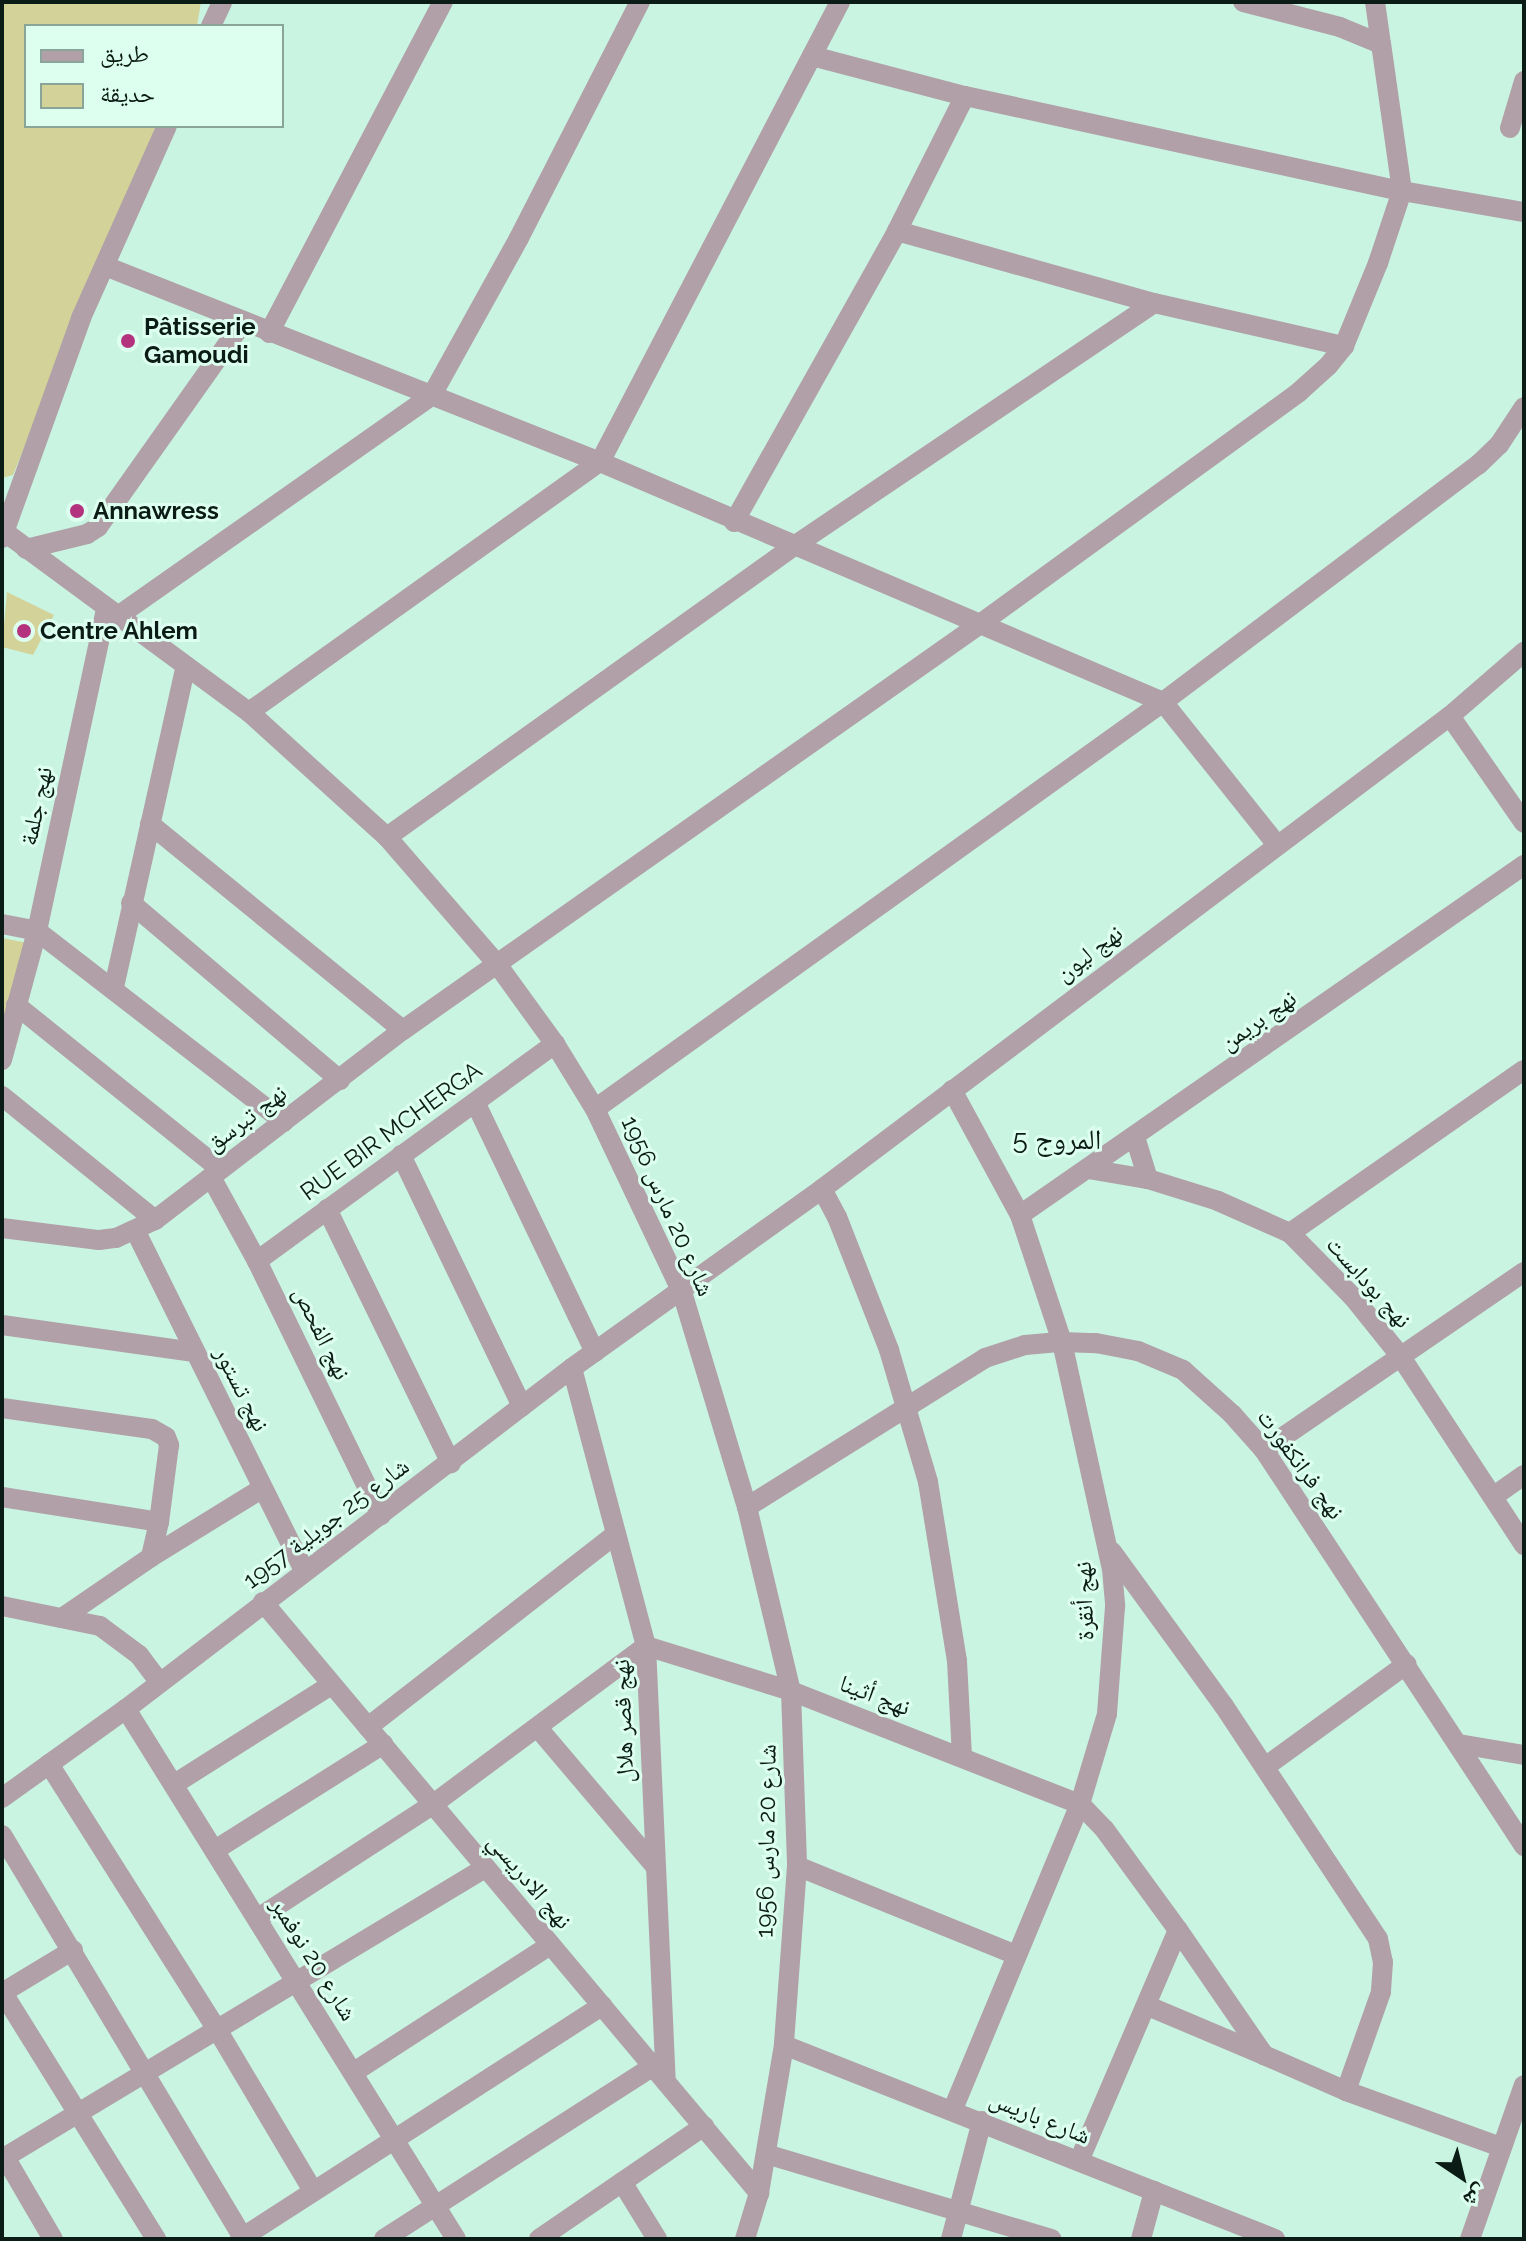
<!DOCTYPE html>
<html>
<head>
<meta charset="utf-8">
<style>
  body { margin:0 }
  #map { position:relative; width:1526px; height:2241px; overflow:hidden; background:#c9f4e2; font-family:Raleway,"Noto Naskh Arabic",sans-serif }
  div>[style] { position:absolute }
  .green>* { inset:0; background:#d3d399 }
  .minor>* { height:20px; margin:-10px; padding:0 10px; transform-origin:10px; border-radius:10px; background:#b1a0a8 }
  .dots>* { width:22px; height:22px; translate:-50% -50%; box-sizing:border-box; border:4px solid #ddfff0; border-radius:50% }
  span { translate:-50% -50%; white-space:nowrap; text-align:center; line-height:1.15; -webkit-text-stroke:6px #ddfff0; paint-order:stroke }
  .poi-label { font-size:24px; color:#0b1b15; font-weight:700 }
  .left { translate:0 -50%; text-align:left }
  .street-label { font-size:24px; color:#0b1b15 }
  .quarter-label { font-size:28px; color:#0b1b15 }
  .frame { position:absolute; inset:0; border:4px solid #0b1b15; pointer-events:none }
  .legend { position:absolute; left:24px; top:24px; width:260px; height:104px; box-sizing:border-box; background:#ddfff0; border:2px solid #89a498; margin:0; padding:10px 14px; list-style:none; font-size:24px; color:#0b1b15 }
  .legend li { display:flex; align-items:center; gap:16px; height:40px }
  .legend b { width:40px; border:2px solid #89a498 }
  .north { position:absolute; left:1422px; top:2137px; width:80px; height:80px; -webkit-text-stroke:6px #ddfff0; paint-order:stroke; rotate:145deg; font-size:22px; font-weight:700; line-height:32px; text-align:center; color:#0b1b15 }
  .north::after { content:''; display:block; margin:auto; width:28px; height:36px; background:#0b1b15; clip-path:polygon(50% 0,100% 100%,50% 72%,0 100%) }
</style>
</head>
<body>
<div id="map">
  <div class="green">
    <div style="clip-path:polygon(2px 2px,201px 2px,197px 26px,26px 26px,26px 126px,156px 126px,13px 475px,2px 478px)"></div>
    <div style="clip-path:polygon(7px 592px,54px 615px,33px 655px,2px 647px)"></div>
    <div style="clip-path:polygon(2px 938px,28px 943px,2px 1055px)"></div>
  </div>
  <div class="minor">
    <div style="left:1375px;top:2px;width:42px;rotate:81.9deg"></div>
    <div style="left:211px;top:26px;width:26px;rotate:-65deg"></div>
    <div style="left:812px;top:56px;width:158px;rotate:14.7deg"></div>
    <div style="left:965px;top:96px;width:447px;rotate:12.3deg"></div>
    <div style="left:1402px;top:191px;width:124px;rotate:9.8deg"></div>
    <div style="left:1510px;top:128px;width:49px;rotate:-73.4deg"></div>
    <div style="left:897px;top:231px;width:267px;rotate:15.7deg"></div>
    <div style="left:1154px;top:303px;width:195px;rotate:12.8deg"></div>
    <div style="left:105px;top:266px;width:532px;rotate:21.6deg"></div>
    <div style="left:600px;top:462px;width:612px;rotate:23.09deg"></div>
    <div style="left:1163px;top:702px;width:183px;rotate:51.4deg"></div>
    <div style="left:269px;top:333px;width:374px;rotate:-62.3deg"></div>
    <div style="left:734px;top:522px;width:334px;rotate:-60.7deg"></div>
    <div style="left:897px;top:231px;width:151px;rotate:-63.3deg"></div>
    <div style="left:2px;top:530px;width:307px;rotate:36.4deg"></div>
    <div style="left:249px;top:712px;width:186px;rotate:42.2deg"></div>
    <div style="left:387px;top:837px;width:168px;rotate:49.1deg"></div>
    <div style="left:497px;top:964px;width:99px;rotate:54.1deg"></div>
    <div style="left:555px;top:1044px;width:76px;rotate:58.4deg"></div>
    <div style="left:595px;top:1109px;width:203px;rotate:64.6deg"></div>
    <div style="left:682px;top:1292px;width:225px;rotate:73.2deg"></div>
    <div style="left:747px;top:1507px;width:189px;rotate:76.6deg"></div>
    <div style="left:791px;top:1691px;width:175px;rotate:88deg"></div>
    <div style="left:797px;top:1866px;width:179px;rotate:94.2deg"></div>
    <div style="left:784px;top:2045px;width:150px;rotate:99.6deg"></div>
    <div style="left:759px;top:2193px;width:48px;rotate:106.9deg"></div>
    <div style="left:2px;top:538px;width:234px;rotate:-70.2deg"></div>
    <div style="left:81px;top:318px;width:210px;rotate:-65.9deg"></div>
    <div style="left:26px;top:549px;width:63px;rotate:-13.8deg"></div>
    <div style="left:87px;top:534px;width:13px;rotate:-32deg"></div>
    <div style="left:98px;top:527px;width:251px;rotate:-54.7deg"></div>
    <div style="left:118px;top:616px;width:384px;rotate:-35.1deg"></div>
    <div style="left:432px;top:395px;width:179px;rotate:-61deg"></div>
    <div style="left:519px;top:238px;width:265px;rotate:-62.9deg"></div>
    <div style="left:249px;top:712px;width:431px;rotate:-35.5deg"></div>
    <div style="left:600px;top:462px;width:519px;rotate:-62.45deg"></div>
    <div style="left:1450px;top:716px;width:130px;rotate:55.3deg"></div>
    <div style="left:150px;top:824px;width:326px;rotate:39.2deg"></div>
    <div style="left:387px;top:837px;width:500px;rotate:-35.56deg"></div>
    <div style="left:794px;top:546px;width:434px;rotate:-34deg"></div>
    <div style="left:131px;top:903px;width:274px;rotate:40.3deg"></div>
    <div style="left:2px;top:924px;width:36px;rotate:11deg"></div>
    <div style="left:37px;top:931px;width:312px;rotate:37.7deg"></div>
    <div style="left:114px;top:987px;width:329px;rotate:-77.4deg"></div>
    <div style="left:16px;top:1005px;width:262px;rotate:38.8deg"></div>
    <div style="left:2px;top:1060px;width:134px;rotate:-74.8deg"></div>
    <div style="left:37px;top:931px;width:330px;rotate:-77.9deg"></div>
    <div style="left:952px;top:1090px;width:142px;rotate:61.5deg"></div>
    <div style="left:1020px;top:1215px;width:134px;rotate:71.7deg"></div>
    <div style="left:1062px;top:1342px;width:232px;rotate:77.6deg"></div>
    <div style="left:1112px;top:1569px;width:38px;rotate:85deg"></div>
    <div style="left:1115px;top:1607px;width:107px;rotate:94.3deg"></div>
    <div style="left:1107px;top:1714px;width:94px;rotate:106.7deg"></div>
    <div style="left:1080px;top:1804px;width:330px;rotate:112.6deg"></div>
    <div style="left:2px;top:1096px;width:197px;rotate:39deg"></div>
    <div style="left:476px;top:1104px;width:275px;rotate:64.4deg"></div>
    <div style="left:595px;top:1109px;width:699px;rotate:-35.62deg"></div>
    <div style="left:1163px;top:702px;width:394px;rotate:-37deg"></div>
    <div style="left:1478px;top:465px;width:29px;rotate:-44deg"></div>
    <div style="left:1499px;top:445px;width:45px;rotate:-56.7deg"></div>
    <div style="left:1135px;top:1137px;width:44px;rotate:72.8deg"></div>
    <div style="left:401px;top:1155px;width:279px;rotate:64.3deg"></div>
    <div style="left:1088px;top:1169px;width:61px;rotate:9.5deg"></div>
    <div style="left:1148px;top:1179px;width:73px;rotate:17.4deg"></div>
    <div style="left:1218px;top:1201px;width:79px;rotate:24deg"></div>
    <div style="left:1290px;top:1233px;width:90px;rotate:45.5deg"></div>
    <div style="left:1353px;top:1297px;width:77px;rotate:51.3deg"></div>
    <div style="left:1401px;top:1357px;width:225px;rotate:56.8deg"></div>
    <div style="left:211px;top:1177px;width:96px;rotate:61.3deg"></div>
    <div style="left:257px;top:1261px;width:283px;rotate:64deg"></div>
    <div style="left:822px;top:1189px;width:32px;rotate:62deg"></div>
    <div style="left:837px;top:1217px;width:143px;rotate:68.6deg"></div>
    <div style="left:889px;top:1350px;width:138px;rotate:73.5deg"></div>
    <div style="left:928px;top:1482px;width:181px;rotate:80.8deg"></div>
    <div style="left:957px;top:1661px;width:96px;rotate:87deg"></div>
    <div style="left:327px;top:1209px;width:283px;rotate:64deg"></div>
    <div style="left:1020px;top:1215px;width:614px;rotate:-34.78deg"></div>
    <div style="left:2px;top:1228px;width:98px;rotate:7.1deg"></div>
    <div style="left:99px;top:1240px;width:17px;rotate:-7deg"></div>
    <div style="left:116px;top:1238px;width:43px;rotate:-24.8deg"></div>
    <div style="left:155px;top:1220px;width:312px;rotate:-37.5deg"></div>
    <div style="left:403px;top:1030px;width:706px;rotate:-35.13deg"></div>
    <div style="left:980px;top:624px;width:394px;rotate:-36deg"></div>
    <div style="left:1299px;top:392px;width:39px;rotate:-42deg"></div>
    <div style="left:1328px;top:366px;width:26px;rotate:-51deg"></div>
    <div style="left:1344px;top:346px;width:90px;rotate:-67.7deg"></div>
    <div style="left:1378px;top:263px;width:76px;rotate:-71.6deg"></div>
    <div style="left:1402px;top:191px;width:148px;rotate:-98.1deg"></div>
    <div style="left:1381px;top:44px;width:44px;rotate:-157.5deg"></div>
    <div style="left:1340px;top:27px;width:100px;rotate:-165.5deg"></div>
    <div style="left:135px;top:1230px;width:381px;rotate:63.6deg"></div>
    <div style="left:1290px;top:1233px;width:285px;rotate:-34.9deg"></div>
    <div style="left:257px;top:1261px;width:369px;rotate:-36.1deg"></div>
    <div style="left:2px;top:1325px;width:194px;rotate:8deg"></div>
    <div style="left:572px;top:1368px;width:288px;rotate:75.1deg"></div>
    <div style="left:646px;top:1646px;width:436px;rotate:87.4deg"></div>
    <div style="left:2px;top:1408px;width:151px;rotate:8deg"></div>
    <div style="left:152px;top:1429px;width:16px;rotate:30deg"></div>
    <div style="left:166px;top:1437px;width:9px;rotate:69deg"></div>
    <div style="left:169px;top:1445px;width:78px;rotate:97.4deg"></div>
    <div style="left:159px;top:1522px;width:36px;rotate:103deg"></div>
    <div style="left:1264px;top:1450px;width:315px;rotate:-34.4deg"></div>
    <div style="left:1494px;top:1496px;width:37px;rotate:-35deg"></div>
    <div style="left:2px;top:1497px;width:159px;rotate:9deg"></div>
    <div style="left:747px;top:1507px;width:281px;rotate:-32deg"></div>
    <div style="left:985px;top:1358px;width:42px;rotate:-18deg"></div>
    <div style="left:1025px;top:1345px;width:37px;rotate:-5deg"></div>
    <div style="left:1062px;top:1342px;width:34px;rotate:2deg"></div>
    <div style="left:1096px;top:1343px;width:43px;rotate:10.8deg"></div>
    <div style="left:1138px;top:1351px;width:49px;rotate:22.9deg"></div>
    <div style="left:1183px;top:1370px;width:66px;rotate:41.9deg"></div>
    <div style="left:1232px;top:1414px;width:48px;rotate:48.4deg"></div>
    <div style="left:1264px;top:1450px;width:474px;rotate:56.7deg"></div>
    <div style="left:1112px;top:1552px;width:190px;rotate:54deg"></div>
    <div style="left:1224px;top:1706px;width:279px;rotate:56.5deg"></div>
    <div style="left:1378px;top:1939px;width:24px;rotate:78deg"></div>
    <div style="left:1383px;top:1962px;width:30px;rotate:94deg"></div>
    <div style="left:1381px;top:1992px;width:105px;rotate:109.5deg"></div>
    <div style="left:263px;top:1602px;width:772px;rotate:49.99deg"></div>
    <div style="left:2px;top:1606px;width:100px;rotate:11.5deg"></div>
    <div style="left:100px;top:1626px;width:49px;rotate:36.6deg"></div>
    <div style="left:139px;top:1655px;width:34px;rotate:53deg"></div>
    <div style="left:62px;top:1618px;width:108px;rotate:-34.4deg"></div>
    <div style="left:151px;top:1557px;width:129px;rotate:-31.7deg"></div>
    <div style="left:126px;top:1709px;width:624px;rotate:58.09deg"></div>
    <div style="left:368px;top:1727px;width:314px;rotate:-37.9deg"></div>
    <div style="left:538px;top:1728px;width:181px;rotate:49.7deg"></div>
    <div style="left:1459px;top:1744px;width:66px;rotate:9.6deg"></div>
    <div style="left:49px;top:1764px;width:316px;rotate:57.7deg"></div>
    <div style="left:218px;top:2031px;width:186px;rotate:59.3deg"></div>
    <div style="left:1265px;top:1767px;width:175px;rotate:-36deg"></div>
    <div style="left:176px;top:1783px;width:183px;rotate:-32.3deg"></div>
    <div style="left:2px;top:1798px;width:153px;rotate:-35.7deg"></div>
    <div style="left:126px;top:1709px;width:561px;rotate:-37.4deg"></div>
    <div style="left:572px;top:1368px;width:307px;rotate:-35.6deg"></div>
    <div style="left:822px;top:1189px;width:786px;rotate:-36.99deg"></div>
    <div style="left:1450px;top:716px;width:98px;rotate:-40.9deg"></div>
    <div style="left:2px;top:1835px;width:469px;rotate:59.1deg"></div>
    <div style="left:215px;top:1850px;width:199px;rotate:-32.2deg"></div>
    <div style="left:797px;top:1866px;width:236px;rotate:22.1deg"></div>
    <div style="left:258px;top:1918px;width:207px;rotate:-33deg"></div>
    <div style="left:432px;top:1805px;width:267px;rotate:-36.6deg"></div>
    <div style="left:646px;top:1646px;width:152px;rotate:17.2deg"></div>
    <div style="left:791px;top:1691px;width:310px;rotate:21.4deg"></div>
    <div style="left:1080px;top:1804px;width:36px;rotate:46deg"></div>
    <div style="left:1105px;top:1830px;width:124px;rotate:53.9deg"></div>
    <div style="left:1178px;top:1930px;width:152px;rotate:55.5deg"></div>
    <div style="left:1264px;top:2055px;width:90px;rotate:23.7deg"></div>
    <div style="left:1346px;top:2091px;width:165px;rotate:19.9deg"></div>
    <div style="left:2px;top:1993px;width:83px;rotate:-31.2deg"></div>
    <div style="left:3px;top:1993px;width:290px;rotate:58.1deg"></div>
    <div style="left:1148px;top:2006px;width:126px;rotate:22.9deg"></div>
    <div style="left:784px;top:2045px;width:528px;rotate:21.56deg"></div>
    <div style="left:354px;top:2072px;width:234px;rotate:-32.9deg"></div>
    <div style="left:766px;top:2154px;width:298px;rotate:16.6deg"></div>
    <div style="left:5px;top:2157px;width:95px;rotate:59.7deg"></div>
    <div style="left:2px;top:2159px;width:564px;rotate:-31.07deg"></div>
    <div style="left:1079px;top:2161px;width:251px;rotate:-66.8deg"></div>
    <div style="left:622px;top:2182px;width:67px;rotate:58.4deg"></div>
    <div style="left:240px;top:2239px;width:431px;rotate:-32.8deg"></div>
    <div style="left:384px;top:2239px;width:320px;rotate:-32.7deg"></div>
    <div style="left:539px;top:2239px;width:200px;rotate:-34.4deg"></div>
    <div style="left:951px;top:2239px;width:122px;rotate:-75.3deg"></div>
    <div style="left:1141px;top:2239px;width:50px;rotate:-74.8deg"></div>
    <div style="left:1470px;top:2239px;width:163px;rotate:-70.7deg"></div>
  </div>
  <div class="dots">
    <div style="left:128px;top:341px;background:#b3337f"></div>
    <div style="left:77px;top:511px;background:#b3337f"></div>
    <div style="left:24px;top:631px;background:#b3337f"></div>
  </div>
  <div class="poi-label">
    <span class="left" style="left:144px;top:341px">Pâtisserie<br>Gamoudi</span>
    <span class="left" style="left:93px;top:511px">Annawress</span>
    <span class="left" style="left:40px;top:631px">Centre Ahlem</span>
  </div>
  <div class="street-label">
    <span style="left:36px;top:806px;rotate:-78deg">نهج جلمة</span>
    <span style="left:1089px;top:953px;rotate:-37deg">نهج ليون</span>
    <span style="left:1258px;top:1020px;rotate:-35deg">نهج بريمن</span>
    <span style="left:246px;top:1118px;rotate:-37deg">نهج تبرسق</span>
    <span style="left:391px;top:1131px;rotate:-36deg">RUE BIR MCHERGA</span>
    <span style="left:668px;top:1206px;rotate:66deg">شارع 20 مارس 1956</span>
    <span style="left:1369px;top:1282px;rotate:48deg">نهج بودابست</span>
    <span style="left:322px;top:1333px;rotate:64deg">نهج الفحص</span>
    <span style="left:242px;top:1389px;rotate:63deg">نهج تستور</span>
    <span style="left:1301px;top:1464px;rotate:54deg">نهج فرانكفورت</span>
    <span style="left:326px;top:1523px;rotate:-37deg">شارع 25 جويلية 1957</span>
    <span style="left:1084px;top:1601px;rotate:-92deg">نهج أنقرة</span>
    <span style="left:875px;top:1695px;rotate:21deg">نهج أثينا</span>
    <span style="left:623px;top:1721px;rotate:-92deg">نهج قصر هلال</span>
    <span style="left:766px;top:1841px;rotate:-89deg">شارع 20 مارس 1956</span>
    <span style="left:530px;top:1881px;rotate:50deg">نهج الادريسي</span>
    <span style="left:314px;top:1959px;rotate:58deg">شارع 20 نوفمبر</span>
    <span style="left:1040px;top:2117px;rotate:22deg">شارع باريس</span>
  </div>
  <div class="quarter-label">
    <span style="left:1057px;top:1140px">المروج 5</span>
  </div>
  <div class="frame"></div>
  <ul class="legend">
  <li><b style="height:10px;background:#b1a0a8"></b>طريق</li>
  <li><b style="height:22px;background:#d3d399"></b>حديقة</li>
  </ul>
  <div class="north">ش</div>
</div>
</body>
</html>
